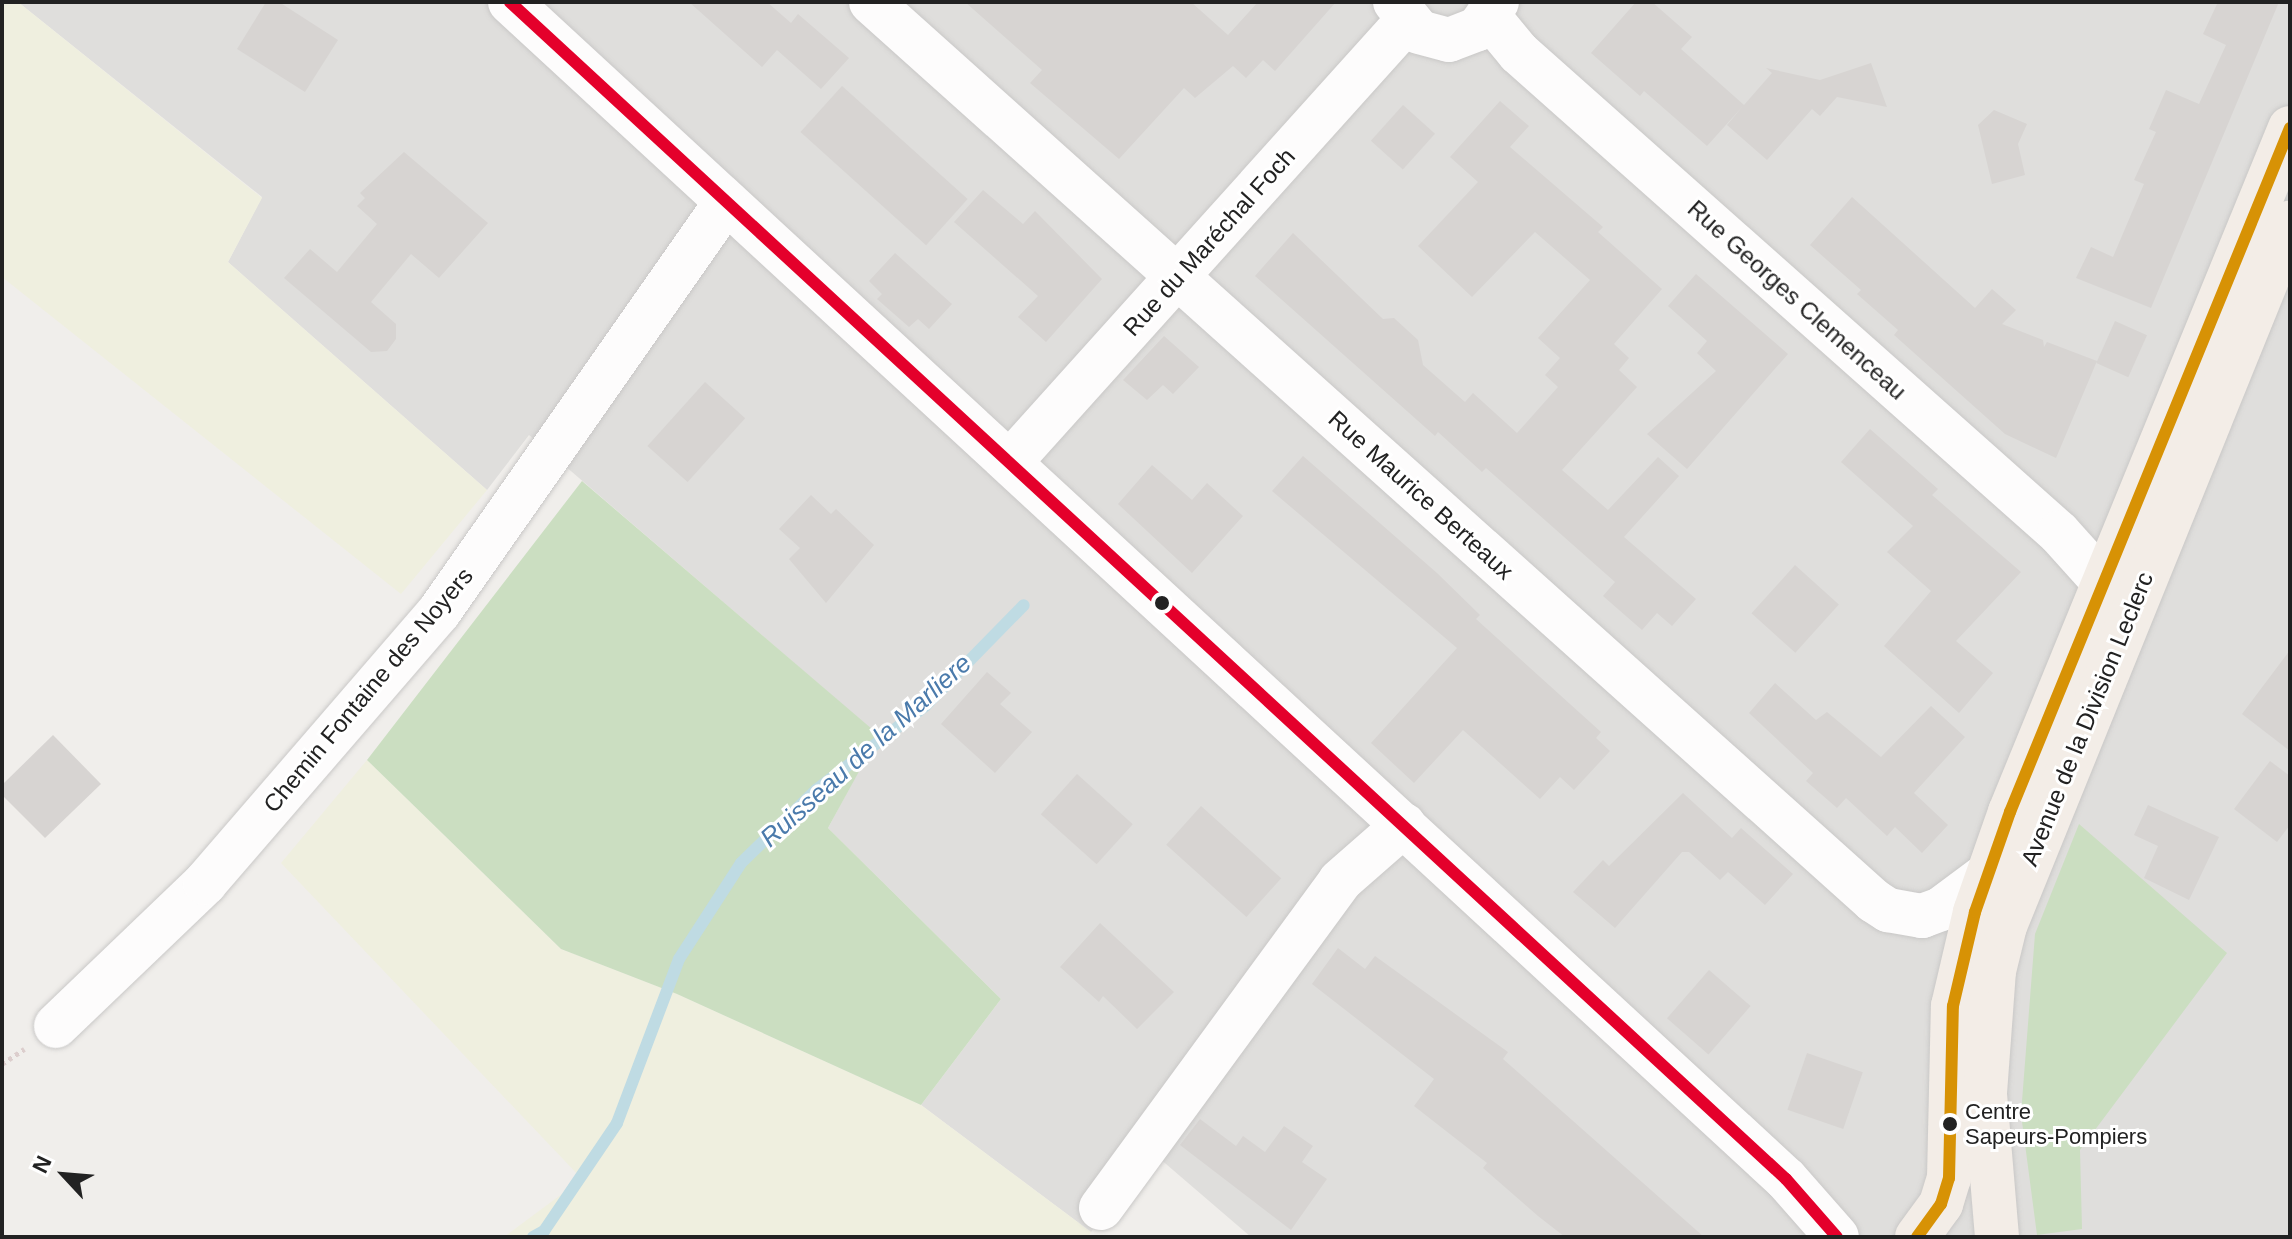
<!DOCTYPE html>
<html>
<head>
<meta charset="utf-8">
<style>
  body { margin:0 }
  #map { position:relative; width:2292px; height:1239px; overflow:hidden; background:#f0eeeb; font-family:Arial,sans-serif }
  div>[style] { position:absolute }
  .residential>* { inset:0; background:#dfdedc }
  .farmland>* { inset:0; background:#efefdf }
  .forest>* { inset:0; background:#cbdec1 }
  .stream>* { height:12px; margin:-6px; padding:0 6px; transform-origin:6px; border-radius:6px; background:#bfdbe3 }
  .building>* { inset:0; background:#d7d4d2; transform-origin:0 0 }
  .path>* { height:5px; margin-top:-2.5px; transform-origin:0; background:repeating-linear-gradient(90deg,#dccecd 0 4px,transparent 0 8px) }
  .roads { filter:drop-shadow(0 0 2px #c9c8c7) drop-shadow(0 0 2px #c9c8c7) }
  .minor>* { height:44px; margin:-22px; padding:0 22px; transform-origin:22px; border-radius:22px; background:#fdfcfc }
  .major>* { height:44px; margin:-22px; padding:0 22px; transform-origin:22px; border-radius:22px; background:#f3ede7 }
  .bus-1>* { height:12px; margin:-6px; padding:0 6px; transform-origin:6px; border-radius:6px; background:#e4002b }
  .bus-2>* { height:12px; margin:-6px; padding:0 6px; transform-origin:6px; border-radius:6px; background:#d79205 }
  .dots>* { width:22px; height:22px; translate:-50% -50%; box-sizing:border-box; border:4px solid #fff; border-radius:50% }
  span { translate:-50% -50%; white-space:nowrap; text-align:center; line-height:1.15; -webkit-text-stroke:6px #fff; paint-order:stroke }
  .bus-label { font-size:22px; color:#222 }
  .left { translate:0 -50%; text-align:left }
  .street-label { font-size:24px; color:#222 }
  .water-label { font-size:26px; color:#4a7aab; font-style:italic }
  .frame { position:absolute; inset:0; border:4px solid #222; pointer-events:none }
  .north { position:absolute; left:24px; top:1135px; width:80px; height:80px; -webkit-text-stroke:6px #fff; paint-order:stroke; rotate:296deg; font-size:22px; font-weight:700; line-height:32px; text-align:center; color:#222 }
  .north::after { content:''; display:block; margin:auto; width:28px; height:36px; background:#222; clip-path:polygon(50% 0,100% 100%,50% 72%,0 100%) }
</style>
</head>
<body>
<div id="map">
  <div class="residential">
    <div style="clip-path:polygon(18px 2px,2290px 2px,2290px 1237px,1251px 1237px,1152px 1152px,1091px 1232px,921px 1105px,1001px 999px,828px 828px,878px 735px,529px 435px,487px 490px,228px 262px,262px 197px)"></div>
  </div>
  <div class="farmland">
    <div style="clip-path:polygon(2px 2px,18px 2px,262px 198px,228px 262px,487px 490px,401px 594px,2px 277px)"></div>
    <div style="clip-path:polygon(367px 760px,561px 949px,677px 994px,921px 1105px,1091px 1232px,1088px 1237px,504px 1237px,582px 1179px,281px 863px)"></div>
  </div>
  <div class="forest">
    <div style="clip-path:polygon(582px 481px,879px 735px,828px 828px,1001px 999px,921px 1105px,677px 994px,561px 949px,367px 760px)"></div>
    <div style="clip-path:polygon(2079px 824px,2227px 953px,2080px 1150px,2082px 1229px,2037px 1235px,2021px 1114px,2035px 934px)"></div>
  </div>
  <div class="stream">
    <div style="left:533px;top:1237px;width:13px;rotate:-29deg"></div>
    <div style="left:544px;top:1231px;width:130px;rotate:-55.9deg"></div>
    <div style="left:617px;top:1123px;width:175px;rotate:-69.3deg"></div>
    <div style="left:679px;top:959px;width:114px;rotate:-57.1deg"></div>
    <div style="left:741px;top:863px;width:105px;rotate:-44.2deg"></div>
    <div style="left:816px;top:790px;width:138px;rotate:-37.6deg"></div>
    <div style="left:925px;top:706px;width:141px;rotate:-45.6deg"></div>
  </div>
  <div class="building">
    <div style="clip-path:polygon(266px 2px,279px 2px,338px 40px,305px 92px,237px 49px)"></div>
    <div style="clip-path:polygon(689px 2px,767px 2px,791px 23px,798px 14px,849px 58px,821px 89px,777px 50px,762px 67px)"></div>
    <div style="clip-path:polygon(965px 2px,1191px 2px,1228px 35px,1258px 2px,1336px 2px,1275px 71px,1263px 60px,1246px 78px,1233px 66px,1195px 98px,1184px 88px,1119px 159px,1030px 83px,1042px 70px)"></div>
    <div style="clip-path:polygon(1636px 2px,1652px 2px,1692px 37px,1681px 49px,1744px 105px,1772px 73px,1766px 68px,1820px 80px,1871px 63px,1887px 107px,1837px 97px,1820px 116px,1812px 109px,1767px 160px,1727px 125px,1743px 106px,1707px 146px,1644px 91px,1640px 96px,1591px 53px)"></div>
    <div style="clip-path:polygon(2218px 2px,2279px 2px,2151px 308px,2076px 278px,2091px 247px,2113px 257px,2144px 184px,2134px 180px,2156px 132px,2149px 129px,2166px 90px,2199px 104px,2226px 45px,2203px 34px)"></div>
    <div style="left:842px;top:86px;width:169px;height:62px;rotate:42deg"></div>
    <div style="clip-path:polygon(1500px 101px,1529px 126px,1510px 147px,1603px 227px,1598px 232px,1662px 289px,1614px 344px,1629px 358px,1619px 370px,1637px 387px,1562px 470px,1608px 510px,1658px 457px,1679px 476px,1624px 537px,1696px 599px,1672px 626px,1657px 613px,1642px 630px,1603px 596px,1615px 582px,1486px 468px,1482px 472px,1438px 432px,1435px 436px,1255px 276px,1293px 233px,1383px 319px,1394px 318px,1418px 340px,1423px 365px,1465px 402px,1473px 393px,1517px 433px,1558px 387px,1545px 375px,1560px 358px,1538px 338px,1590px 280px,1535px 232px,1472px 297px,1418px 246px,1478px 182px,1450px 157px)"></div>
    <div style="left:1403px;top:105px;width:43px;height:48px;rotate:42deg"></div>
    <div style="clip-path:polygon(1994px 110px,2027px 124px,2018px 144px,2025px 175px,1992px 184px,1978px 125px)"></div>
    <div style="clip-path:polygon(404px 152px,488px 223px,439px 278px,411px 254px,371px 302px,396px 324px,396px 339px,387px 351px,371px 352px,284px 278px,310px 249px,337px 272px,377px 224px,357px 206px,365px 198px,360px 193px)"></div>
    <div style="clip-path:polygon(983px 190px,1023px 224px,1035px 211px,1102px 279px,1046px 342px,1018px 317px,1038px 296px,954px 222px)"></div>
    <div style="clip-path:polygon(1852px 197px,1975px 308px,1992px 289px,2016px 310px,2002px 324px,2043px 340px,2044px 347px,2047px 342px,2097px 361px,2056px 458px,2005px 434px,1894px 335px,1898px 330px,1857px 294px,1861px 290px,1810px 245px)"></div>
    <div style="clip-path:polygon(895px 253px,952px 304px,929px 329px,918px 319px,909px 327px,877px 299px,882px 294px,869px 281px)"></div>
    <div style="clip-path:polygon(1696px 274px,1788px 354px,1687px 469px,1647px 434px,1716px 371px,1697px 353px,1707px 341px,1668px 306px)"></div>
    <div style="left:2115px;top:321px;width:35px;height:46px;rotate:24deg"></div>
    <div style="clip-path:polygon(1164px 336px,1199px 367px,1173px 394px,1163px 385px,1147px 400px,1123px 380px)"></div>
    <div style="left:705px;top:382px;width:54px;height:86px;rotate:42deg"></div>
    <div style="clip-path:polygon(1870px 429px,1938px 489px,1932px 495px,2021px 572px,1956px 641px,1993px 673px,1959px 713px,1884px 646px,1931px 591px,1887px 552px,1913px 526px,1841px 462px)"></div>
    <div style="clip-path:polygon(1303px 456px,1437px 573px,1480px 615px,1476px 619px,1601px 732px,1596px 738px,1610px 751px,1574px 790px,1560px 777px,1540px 799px,1463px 730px,1414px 783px,1371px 743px,1457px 648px,1272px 491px)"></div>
    <div style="clip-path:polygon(1152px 465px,1192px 500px,1207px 483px,1243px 516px,1192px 573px,1118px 504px)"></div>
    <div style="clip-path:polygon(811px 495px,831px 514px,836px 509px,874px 545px,826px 603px,789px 559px,800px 548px,779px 529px)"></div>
    <div style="left:1795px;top:565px;width:59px;height:65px;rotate:42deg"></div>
    <div style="clip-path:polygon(2290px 650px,2290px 751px,2242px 714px)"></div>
    <div style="clip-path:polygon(987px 672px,1011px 693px,1000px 704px,1032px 732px,995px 773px,941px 724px)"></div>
    <div style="clip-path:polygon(1775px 683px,1816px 720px,1827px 712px,1881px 757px,1931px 706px,1965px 737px,1914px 793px,1948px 825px,1922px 853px,1895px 827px,1887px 836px,1846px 798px,1837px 808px,1806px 781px,1813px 773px,1749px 713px)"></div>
    <div style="clip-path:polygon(53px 735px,101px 784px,45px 838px,2px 795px,2px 785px)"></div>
    <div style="clip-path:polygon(2270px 761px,2290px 776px,2290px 825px,2277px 842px,2234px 809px)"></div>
    <div style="left:1077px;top:774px;width:75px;height:54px;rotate:42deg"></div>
    <div style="clip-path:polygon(1683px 793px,1732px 838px,1741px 828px,1793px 874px,1765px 905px,1728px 872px,1720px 880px,1689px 852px,1682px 852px,1615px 928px,1573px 892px,1603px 860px,1609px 866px)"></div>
    <div style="clip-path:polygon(2148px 805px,2219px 837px,2189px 900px,2144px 878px,2158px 846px,2134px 835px)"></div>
    <div style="left:1201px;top:806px;width:108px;height:52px;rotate:42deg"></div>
    <div style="clip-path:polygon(1100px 923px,1174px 992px,1137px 1029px,1103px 996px,1099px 1002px,1060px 967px)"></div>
    <div style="clip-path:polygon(1338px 948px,1365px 969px,1375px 956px,1508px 1052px,1503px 1059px,1704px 1237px,1565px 1237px,1538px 1216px,1483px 1168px,1487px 1163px,1414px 1106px,1434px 1079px,1312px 984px)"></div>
    <div style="left:1709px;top:970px;width:55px;height:64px;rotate:41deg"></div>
    <div style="left:1807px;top:1053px;width:59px;height:60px;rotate:19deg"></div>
    <div style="clip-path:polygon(1200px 1119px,1236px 1146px,1243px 1136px,1265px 1152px,1284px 1126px,1313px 1146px,1302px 1162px,1327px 1179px,1291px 1230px,1180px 1145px)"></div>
  </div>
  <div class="path">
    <div style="left:2px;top:1064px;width:27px;rotate:-34deg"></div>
  </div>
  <div class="roads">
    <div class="minor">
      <div style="left:510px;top:2px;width:1736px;rotate:42.69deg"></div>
      <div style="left:1786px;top:1179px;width:77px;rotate:48.7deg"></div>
      <div style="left:871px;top:2px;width:1347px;rotate:41.87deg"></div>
      <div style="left:1874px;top:901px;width:17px;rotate:33deg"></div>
      <div style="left:1888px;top:910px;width:35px;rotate:10deg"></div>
      <div style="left:1922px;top:916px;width:20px;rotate:-20deg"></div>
      <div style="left:1941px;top:909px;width:59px;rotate:-36.7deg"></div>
      <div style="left:1395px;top:2px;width:38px;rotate:51deg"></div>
      <div style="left:1419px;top:32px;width:31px;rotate:15deg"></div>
      <div style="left:1449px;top:40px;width:31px;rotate:-21deg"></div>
      <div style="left:1478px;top:29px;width:33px;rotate:-55deg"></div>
      <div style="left:1490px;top:18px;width:45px;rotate:50.4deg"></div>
      <div style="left:1519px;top:53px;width:722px;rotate:41.63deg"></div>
      <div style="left:2059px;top:533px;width:67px;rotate:48deg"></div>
      <div style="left:1011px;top:461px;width:591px;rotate:-48.02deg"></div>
      <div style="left:56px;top:1026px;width:207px;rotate:-43.8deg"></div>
      <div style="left:205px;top:883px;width:358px;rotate:-49.2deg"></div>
      <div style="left:439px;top:612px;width:498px;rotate:-55deg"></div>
      <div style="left:1101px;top:1208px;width:405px;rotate:-53.8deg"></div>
      <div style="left:1340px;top:881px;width:85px;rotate:-41.2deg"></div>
    </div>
    <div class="major">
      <div style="left:1917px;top:1237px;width:41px;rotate:-54deg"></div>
      <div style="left:1941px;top:1204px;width:27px;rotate:-73deg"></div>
      <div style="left:1949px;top:1178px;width:172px;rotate:-88.7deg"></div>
      <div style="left:1953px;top:1006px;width:97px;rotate:-76.8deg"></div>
      <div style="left:1975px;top:912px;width:106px;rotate:-70.7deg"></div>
      <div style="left:2010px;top:812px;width:739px;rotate:-67.74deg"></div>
      <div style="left:1997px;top:1237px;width:144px;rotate:-94.8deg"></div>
      <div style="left:1985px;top:1093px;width:122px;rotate:-85.8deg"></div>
      <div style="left:1994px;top:971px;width:46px;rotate:-76.3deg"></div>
      <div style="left:2005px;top:926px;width:759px;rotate:-67.93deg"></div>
    </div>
  </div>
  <div class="bus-1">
    <div style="left:510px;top:2px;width:1736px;rotate:42.69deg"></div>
    <div style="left:1786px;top:1179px;width:77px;rotate:48.7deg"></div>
  </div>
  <div class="bus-2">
    <div style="left:1917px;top:1237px;width:41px;rotate:-54deg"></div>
    <div style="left:1941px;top:1204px;width:27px;rotate:-73deg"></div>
    <div style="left:1949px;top:1178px;width:172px;rotate:-88.7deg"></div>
    <div style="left:1953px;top:1006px;width:97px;rotate:-76.8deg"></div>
    <div style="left:1975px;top:912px;width:106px;rotate:-70.7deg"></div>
    <div style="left:2010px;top:812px;width:739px;rotate:-67.74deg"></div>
  </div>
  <div class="dots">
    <div style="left:1162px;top:603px;background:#222"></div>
    <div style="left:1950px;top:1124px;background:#222"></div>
  </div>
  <div class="bus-label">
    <span class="left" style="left:1965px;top:1124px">Centre<br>Sapeurs-Pompiers</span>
  </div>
  <div class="street-label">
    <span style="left:1209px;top:242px;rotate:-48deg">Rue du Maréchal Foch</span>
    <span style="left:1797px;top:300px;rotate:42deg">Rue Georges Clemenceau</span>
    <span style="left:1421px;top:495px;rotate:42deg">Rue Maurice Berteaux</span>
    <span style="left:368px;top:690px;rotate:-50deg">Chemin Fontaine des Noyers</span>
    <span style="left:2087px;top:719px;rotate:-68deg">Avenue de la Division Leclerc</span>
  </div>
  <div class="water-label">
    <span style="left:866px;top:751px;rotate:-42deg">Ruisseau de la Marliere</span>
  </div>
  <div class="frame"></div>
  <div class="north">N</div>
</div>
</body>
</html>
